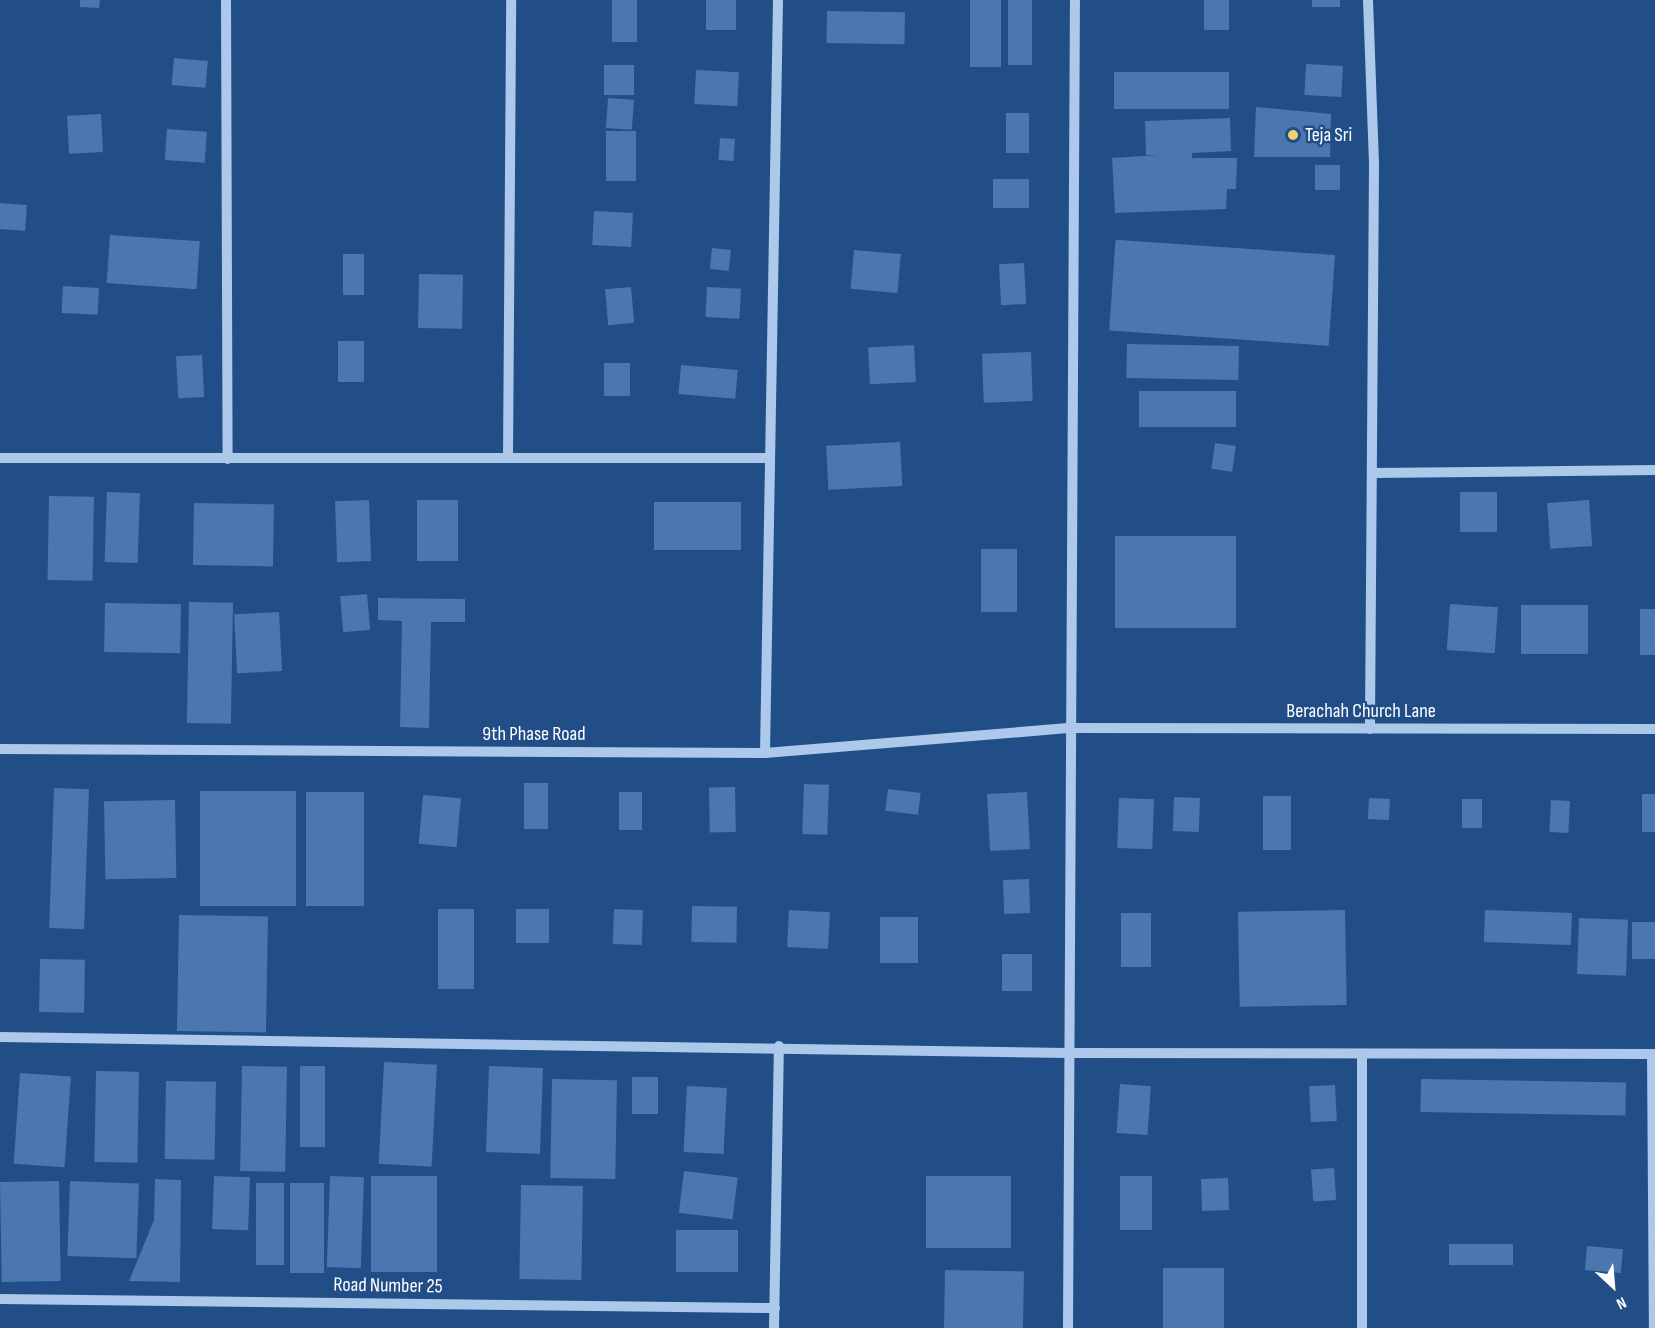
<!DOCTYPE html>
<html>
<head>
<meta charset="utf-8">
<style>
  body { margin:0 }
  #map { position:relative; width:1655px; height:1328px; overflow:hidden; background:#224e87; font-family:"Sofia Sans Condensed",sans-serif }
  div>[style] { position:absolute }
  .building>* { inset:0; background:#4a77af; transform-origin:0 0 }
  .minor>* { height:10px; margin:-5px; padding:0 5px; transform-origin:5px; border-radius:5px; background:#acc8ea }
  .dots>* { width:16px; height:16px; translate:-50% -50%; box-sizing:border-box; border:3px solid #224e87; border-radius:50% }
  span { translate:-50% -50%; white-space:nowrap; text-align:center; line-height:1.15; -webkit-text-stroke:5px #224e87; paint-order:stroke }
  .poi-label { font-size:20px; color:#fff }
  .left { translate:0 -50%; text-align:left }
  .street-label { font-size:20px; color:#fff }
  .north { position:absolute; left:1583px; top:1256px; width:60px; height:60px; -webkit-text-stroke:4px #224e87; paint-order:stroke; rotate:154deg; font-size:16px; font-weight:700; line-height:24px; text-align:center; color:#fff }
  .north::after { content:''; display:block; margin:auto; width:21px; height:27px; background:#fff; clip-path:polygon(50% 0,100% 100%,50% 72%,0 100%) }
</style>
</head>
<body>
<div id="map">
  <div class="building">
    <div style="clip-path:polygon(80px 0,100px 0,99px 8px,80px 7px)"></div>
    <div style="left:612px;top:0;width:25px;height:42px"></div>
    <div style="left:706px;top:0;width:30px;height:30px"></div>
    <div style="left:970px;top:0;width:31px;height:67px"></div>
    <div style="left:1008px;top:0;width:24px;height:65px"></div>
    <div style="left:1204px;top:0;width:25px;height:30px"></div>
    <div style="left:1312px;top:0;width:28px;height:7px"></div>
    <div style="left:827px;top:11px;width:78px;height:32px;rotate:1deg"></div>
    <div style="left:174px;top:58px;width:34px;height:27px;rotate:5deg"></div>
    <div style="left:1306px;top:64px;width:37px;height:31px;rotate:3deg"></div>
    <div style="left:604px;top:65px;width:30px;height:30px"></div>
    <div style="left:696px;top:70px;width:43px;height:34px;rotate:3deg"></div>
    <div style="left:1114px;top:72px;width:115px;height:37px"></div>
    <div style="left:608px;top:98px;width:26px;height:30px;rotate:4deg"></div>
    <div style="clip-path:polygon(1256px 107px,1331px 114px,1330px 157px,1254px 157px)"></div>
    <div style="left:1006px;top:113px;width:23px;height:40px"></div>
    <div style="left:101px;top:114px;width:38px;height:34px;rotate:87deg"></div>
    <div style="clip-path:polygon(1230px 118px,1231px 151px,1192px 153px,1192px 158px,1237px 158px,1236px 189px,1227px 189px,1226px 209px,1115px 213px,1112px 158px,1159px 155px,1146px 155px,1145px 121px)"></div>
    <div style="left:167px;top:129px;width:40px;height:31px;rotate:4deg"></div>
    <div style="left:606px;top:131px;width:30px;height:50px"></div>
    <div style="left:720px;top:138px;width:15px;height:22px;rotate:4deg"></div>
    <div style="left:1315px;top:165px;width:25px;height:25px"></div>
    <div style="left:1029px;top:179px;width:29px;height:36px;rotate:90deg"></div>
    <div style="left:0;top:203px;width:27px;height:26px;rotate:4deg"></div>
    <div style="left:594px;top:211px;width:39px;height:34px;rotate:3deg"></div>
    <div style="left:110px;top:235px;width:90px;height:48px;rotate:4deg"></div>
    <div style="left:712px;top:248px;width:19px;height:21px;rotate:6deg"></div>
    <div style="left:854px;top:250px;width:47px;height:39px;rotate:5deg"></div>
    <div style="left:364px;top:254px;width:41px;height:21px;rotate:90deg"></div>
    <div style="left:1335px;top:255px;width:91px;height:220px;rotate:94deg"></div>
    <div style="left:1024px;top:263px;width:41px;height:25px;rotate:87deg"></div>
    <div style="left:419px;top:274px;width:44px;height:54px;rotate:1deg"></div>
    <div style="left:63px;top:286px;width:36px;height:27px;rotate:3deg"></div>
    <div style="left:631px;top:287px;width:36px;height:26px;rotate:85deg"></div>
    <div style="left:707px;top:287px;width:34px;height:30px;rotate:3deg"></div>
    <div style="left:364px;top:341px;width:41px;height:26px;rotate:90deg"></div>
    <div style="left:1127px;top:344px;width:112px;height:34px;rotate:1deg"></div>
    <div style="left:914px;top:345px;width:37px;height:46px;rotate:87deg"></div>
    <div style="left:1031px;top:352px;width:49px;height:49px;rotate:88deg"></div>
    <div style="left:202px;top:355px;width:42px;height:26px;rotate:87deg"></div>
    <div style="left:604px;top:363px;width:26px;height:33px"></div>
    <div style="left:681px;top:365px;width:57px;height:29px;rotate:5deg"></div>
    <div style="left:1139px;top:391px;width:97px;height:36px"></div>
    <div style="left:900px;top:442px;width:44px;height:74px;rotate:87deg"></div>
    <div style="left:1215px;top:443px;width:21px;height:26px;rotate:8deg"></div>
    <div style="left:107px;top:492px;width:33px;height:70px;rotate:2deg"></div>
    <div style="left:1460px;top:492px;width:37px;height:40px"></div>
    <div style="left:49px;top:496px;width:45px;height:84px;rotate:1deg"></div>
    <div style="left:369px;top:500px;width:61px;height:34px;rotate:88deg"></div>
    <div style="left:417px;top:500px;width:41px;height:61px"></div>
    <div style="left:1589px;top:500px;width:46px;height:42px;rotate:86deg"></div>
    <div style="left:741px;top:502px;width:48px;height:87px;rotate:90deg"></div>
    <div style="left:194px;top:503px;width:80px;height:62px;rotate:1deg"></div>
    <div style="left:1115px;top:536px;width:121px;height:92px"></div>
    <div style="left:981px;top:549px;width:36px;height:63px"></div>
    <div style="left:367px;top:594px;width:36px;height:27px;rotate:85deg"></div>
    <div style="clip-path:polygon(378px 598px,465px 599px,465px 622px,431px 622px,429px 728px,400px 727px,402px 621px,378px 620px)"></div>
    <div style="left:189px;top:602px;width:44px;height:121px;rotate:1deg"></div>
    <div style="left:105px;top:603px;width:76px;height:49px;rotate:1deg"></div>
    <div style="left:1450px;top:604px;width:48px;height:46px;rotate:4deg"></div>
    <div style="left:1521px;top:605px;width:67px;height:49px"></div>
    <div style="left:1640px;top:609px;width:15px;height:46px"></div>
    <div style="left:279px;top:612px;width:59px;height:45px;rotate:87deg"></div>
    <div style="left:524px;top:783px;width:24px;height:46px"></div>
    <div style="left:804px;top:784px;width:25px;height:50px;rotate:2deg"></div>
    <div style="left:735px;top:787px;width:45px;height:26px;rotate:89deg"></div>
    <div style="left:54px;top:788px;width:35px;height:140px;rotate:2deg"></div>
    <div style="left:888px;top:789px;width:33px;height:22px;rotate:7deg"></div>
    <div style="left:200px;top:791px;width:96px;height:115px"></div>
    <div style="left:306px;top:792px;width:58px;height:114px"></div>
    <div style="left:642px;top:792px;width:38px;height:23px;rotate:90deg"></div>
    <div style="left:1027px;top:792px;width:57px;height:40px;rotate:87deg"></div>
    <div style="left:1642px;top:794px;width:13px;height:38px"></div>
    <div style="left:423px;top:795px;width:38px;height:49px;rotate:5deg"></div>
    <div style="left:1263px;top:796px;width:28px;height:54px"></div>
    <div style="left:1174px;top:797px;width:26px;height:34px;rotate:2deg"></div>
    <div style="left:1119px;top:798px;width:35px;height:50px;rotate:2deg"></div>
    <div style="left:1369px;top:798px;width:21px;height:21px;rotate:3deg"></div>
    <div style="left:1462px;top:799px;width:20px;height:29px"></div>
    <div style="left:175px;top:800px;width:78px;height:71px;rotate:89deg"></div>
    <div style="left:1551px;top:800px;width:19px;height:32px;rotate:3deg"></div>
    <div style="left:1029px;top:879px;width:34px;height:26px;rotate:88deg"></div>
    <div style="left:692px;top:906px;width:45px;height:36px;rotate:1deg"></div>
    <div style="left:438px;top:909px;width:36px;height:80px"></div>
    <div style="left:516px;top:909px;width:33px;height:34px"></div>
    <div style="left:614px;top:909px;width:29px;height:35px;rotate:2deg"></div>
    <div style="left:789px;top:910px;width:41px;height:37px;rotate:3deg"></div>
    <div style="left:1345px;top:910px;width:95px;height:107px;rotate:89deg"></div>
    <div style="left:1485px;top:910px;width:87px;height:32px;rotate:2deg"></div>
    <div style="left:1121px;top:913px;width:30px;height:54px"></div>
    <div style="left:179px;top:915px;width:89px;height:116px;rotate:1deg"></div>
    <div style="left:880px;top:917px;width:38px;height:46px"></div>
    <div style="left:1579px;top:918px;width:49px;height:56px;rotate:2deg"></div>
    <div style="left:1655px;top:922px;width:37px;height:23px;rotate:90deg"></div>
    <div style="left:1002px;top:954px;width:30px;height:37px"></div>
    <div style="left:40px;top:959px;width:45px;height:53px;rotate:1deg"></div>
    <div style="left:384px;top:1062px;width:53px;height:102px;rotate:3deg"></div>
    <div style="left:242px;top:1066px;width:45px;height:105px;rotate:1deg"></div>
    <div style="left:300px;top:1066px;width:25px;height:81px"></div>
    <div style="left:489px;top:1066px;width:54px;height:86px;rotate:2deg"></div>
    <div style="left:96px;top:1071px;width:43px;height:91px;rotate:1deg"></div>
    <div style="left:20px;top:1073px;width:51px;height:91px;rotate:4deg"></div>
    <div style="left:632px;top:1077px;width:26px;height:37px"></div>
    <div style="left:552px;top:1079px;width:65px;height:99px;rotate:1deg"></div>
    <div style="left:1421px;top:1079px;width:205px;height:33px;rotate:1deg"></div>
    <div style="left:166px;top:1081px;width:50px;height:78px;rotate:1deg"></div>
    <div style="left:1120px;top:1084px;width:31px;height:49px;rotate:4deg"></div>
    <div style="left:1335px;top:1085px;width:36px;height:26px;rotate:87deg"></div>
    <div style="left:687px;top:1086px;width:40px;height:66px;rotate:3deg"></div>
    <div style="left:1334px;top:1168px;width:32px;height:23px;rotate:86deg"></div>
    <div style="left:684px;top:1171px;width:54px;height:42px;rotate:7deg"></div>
    <div style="left:214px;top:1176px;width:36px;height:53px;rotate:2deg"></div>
    <div style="left:330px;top:1176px;width:34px;height:91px;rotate:2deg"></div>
    <div style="left:371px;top:1176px;width:66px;height:96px"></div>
    <div style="left:926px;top:1176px;width:85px;height:72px"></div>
    <div style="left:1152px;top:1176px;width:54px;height:32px;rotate:90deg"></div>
    <div style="left:1228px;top:1178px;width:32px;height:27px;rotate:88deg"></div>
    <div style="clip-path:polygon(155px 1179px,181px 1180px,180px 1282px,129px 1281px,154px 1220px)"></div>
    <div style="left:59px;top:1181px;width:100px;height:59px;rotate:89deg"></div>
    <div style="left:70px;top:1181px;width:69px;height:75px;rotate:2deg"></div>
    <div style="left:256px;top:1183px;width:28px;height:82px"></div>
    <div style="left:290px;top:1183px;width:34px;height:90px"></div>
    <div style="left:521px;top:1185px;width:62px;height:94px;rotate:1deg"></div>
    <div style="left:738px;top:1230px;width:42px;height:62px;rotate:90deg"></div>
    <div style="left:1449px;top:1244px;width:64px;height:21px"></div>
    <div style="left:1587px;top:1246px;width:36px;height:24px;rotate:5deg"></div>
    <div style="left:1163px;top:1268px;width:61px;height:60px"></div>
    <div style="left:945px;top:1270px;width:79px;height:58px;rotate:1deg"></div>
  </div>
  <div class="minor">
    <div style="left:226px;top:0;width:459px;rotate:89.8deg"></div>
    <div style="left:1368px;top:0;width:165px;rotate:87.9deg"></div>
    <div style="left:1374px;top:165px;width:564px;rotate:90.41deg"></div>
    <div style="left:0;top:458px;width:769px"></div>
    <div style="left:508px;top:458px;width:458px;rotate:-89.6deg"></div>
    <div style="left:1372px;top:473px;width:283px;rotate:-0.6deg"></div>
    <div style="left:0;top:749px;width:765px;rotate:0.3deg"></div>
    <div style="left:765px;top:753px;width:304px;rotate:-4.7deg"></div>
    <div style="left:1068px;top:728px;width:587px;rotate:0.1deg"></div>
    <div style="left:765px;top:753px;width:753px;rotate:-89.01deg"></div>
    <div style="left:0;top:1037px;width:1068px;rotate:0.86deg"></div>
    <div style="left:1068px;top:1053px;width:587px;rotate:0.1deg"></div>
    <div style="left:1652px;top:1054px;width:274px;rotate:89.6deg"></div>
    <div style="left:0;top:1299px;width:775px;rotate:0.67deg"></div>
    <div style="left:774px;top:1328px;width:282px;rotate:-89deg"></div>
    <div style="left:1068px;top:1328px;width:1328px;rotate:-89.7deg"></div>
    <div style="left:1362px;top:1328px;width:274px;rotate:-90deg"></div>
  </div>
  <div class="dots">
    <div style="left:1293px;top:135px;background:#f6cf6e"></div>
  </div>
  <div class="poi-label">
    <span class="left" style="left:1305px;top:135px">Teja Sri</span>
  </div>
  <div class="street-label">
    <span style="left:1361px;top:711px">Berachah Church Lane</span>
    <span style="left:534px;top:734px">9th Phase Road</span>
    <span style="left:388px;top:1286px;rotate:1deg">Road Number 25</span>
  </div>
  <div class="north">N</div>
</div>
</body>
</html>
